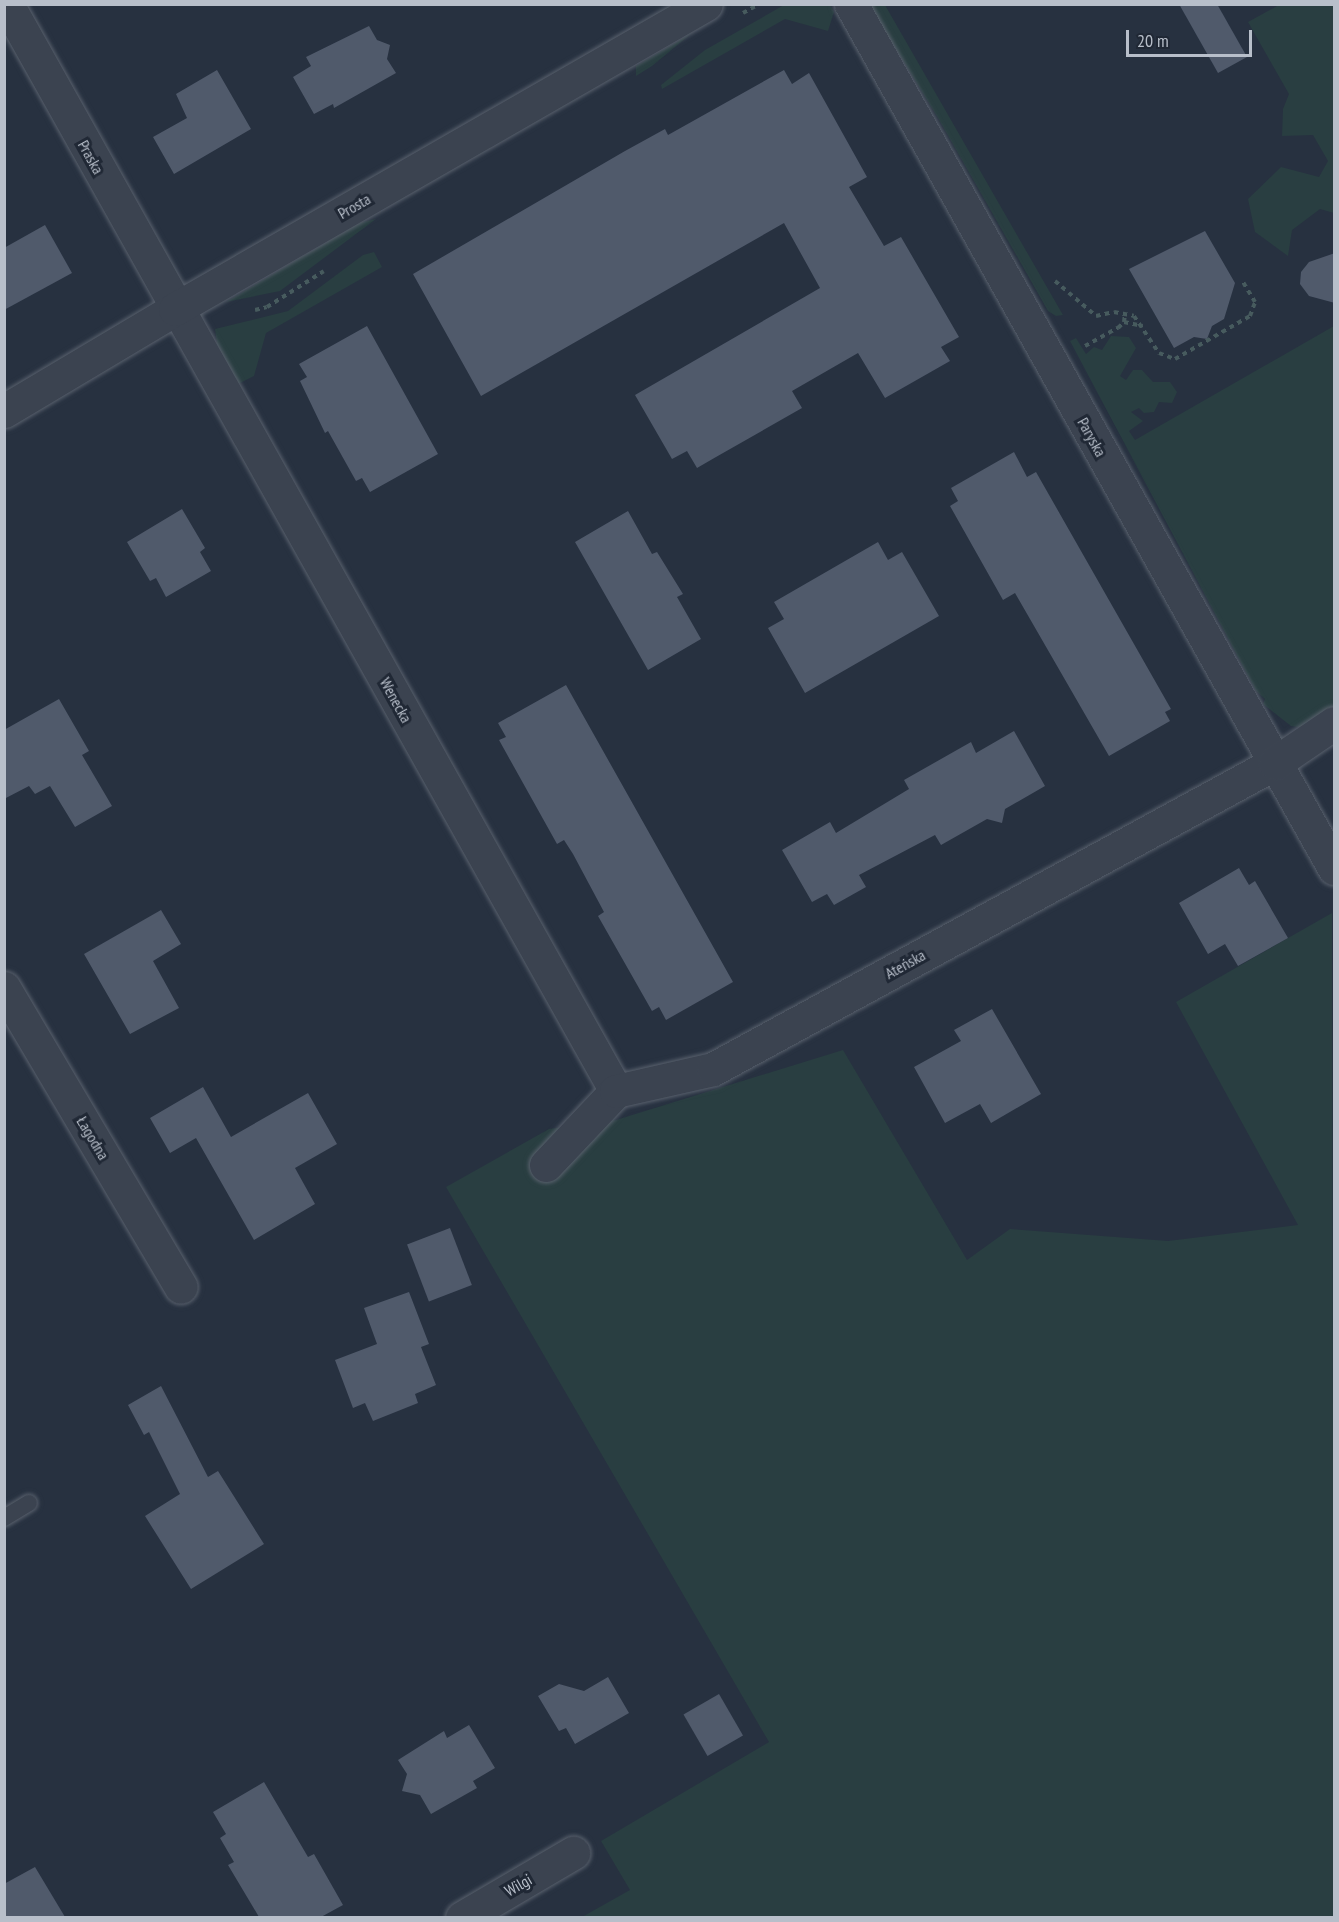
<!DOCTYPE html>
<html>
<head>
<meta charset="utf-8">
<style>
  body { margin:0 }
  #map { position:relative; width:1339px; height:1922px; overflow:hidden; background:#273140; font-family:"PT Sans Narrow",sans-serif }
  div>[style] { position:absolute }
  .green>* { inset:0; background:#293e41 }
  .building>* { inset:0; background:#505a6b; transform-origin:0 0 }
  .path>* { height:4px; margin-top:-2px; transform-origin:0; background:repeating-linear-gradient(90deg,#475b5e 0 4.5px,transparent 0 9px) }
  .roads { filter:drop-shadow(0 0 2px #59616d) drop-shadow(0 0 2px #59616d) }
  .service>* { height:16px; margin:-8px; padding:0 8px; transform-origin:8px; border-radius:8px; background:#3b4350 }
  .minor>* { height:33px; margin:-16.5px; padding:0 16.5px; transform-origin:16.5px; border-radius:16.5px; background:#3b4350 }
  span { translate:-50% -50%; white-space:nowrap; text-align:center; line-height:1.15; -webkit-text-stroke:6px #202835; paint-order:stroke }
  .street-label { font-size:16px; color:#b8bfca }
  .frame { position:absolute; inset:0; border:6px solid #b8bfca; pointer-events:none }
  .scale { position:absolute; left:1126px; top:30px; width:126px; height:27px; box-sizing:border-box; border:3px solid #b8bfca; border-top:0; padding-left:8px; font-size:18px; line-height:21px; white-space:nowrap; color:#b8bfca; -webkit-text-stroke:4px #202835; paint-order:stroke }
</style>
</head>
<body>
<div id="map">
  <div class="green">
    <div style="clip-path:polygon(784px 5px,830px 5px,834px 12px,828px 31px,785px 19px,662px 89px,661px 85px,705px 50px)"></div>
    <div style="clip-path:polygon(869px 5px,885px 5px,1063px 315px,1056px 316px,1048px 311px,938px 118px)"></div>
    <div style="clip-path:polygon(1279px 5px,1334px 5px,1334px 213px,1320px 209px,1292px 230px,1288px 256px,1255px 232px,1248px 199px,1281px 167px,1319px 177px,1328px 161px,1313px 135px,1282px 136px,1283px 109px,1289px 94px,1248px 22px)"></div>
    <div style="clip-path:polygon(692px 33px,652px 66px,636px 76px,636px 66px)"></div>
    <div style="clip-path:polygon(376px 219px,280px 291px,226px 302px,359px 223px)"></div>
    <div style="clip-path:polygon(374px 252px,382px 267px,266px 333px,254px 376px,238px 384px,217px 344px,215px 329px,288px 311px,363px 255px)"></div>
    <div style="clip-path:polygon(1334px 326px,1334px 723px,1322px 730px,1291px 726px,1263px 704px,1265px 699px,1256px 691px,1070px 341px,1076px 338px,1086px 354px,1094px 347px,1102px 350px,1111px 336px,1129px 337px,1136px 348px,1120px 376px,1126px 380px,1133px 370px,1142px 370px,1153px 382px,1170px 382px,1177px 392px,1172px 403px,1159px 402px,1154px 412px,1144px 413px,1139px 408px,1131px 412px,1143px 421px,1129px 431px,1135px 440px)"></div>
    <div style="clip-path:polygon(1332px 913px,1334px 1917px,582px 1917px,630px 1890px,601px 1841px,769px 1742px,446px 1187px,549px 1129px,616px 1120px,843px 1050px,967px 1260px,1010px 1229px,1168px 1241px,1298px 1225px,1176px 1002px)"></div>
  </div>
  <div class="building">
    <div style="clip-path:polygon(1179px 4px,1217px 4px,1247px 57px,1218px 73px)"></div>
    <div style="clip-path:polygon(369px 26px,377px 40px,390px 45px,387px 59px,396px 73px,334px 108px,333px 104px,314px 114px,293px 77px,311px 66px,306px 57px)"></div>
    <div style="clip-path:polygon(217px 70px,251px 129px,174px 174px,153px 137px,187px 118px,176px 94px)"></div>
    <div style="clip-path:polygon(784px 70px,792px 84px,809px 73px,867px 177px,849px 187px,884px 246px,901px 237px,959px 337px,941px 347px,950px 361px,885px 398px,858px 353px,792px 391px,802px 408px,716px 457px,697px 468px,687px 451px,672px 459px,635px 395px,820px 288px,784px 223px,481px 396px,413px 274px,625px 151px,665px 129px,668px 135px)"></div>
    <div style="clip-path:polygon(45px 225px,72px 273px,4px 310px,4px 248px)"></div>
    <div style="clip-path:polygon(1205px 231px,1235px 283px,1224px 319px,1212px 326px,1207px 339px,1194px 337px,1174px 348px,1129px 269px)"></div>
    <div style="clip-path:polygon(1335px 253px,1335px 303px,1309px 296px,1300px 284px,1301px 272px,1309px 262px)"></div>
    <div style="clip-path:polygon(367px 326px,438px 454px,370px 492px,362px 478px,356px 481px,328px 431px,325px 433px,300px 381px,307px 377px,299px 364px)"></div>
    <div style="clip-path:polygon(1014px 452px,1027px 477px,1036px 472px,1171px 709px,1165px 712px,1170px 721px,1109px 756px,1015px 593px,1003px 600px,950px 506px,958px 501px,951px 488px)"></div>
    <div style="clip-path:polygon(182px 509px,205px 548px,200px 552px,211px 571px,166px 597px,156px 578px,150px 581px,127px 542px)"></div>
    <div style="clip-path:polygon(628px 511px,652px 554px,657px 552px,683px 594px,677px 597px,701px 639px,648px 670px,575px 542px)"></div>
    <div style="clip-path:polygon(878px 542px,888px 560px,902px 552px,939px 616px,805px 693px,768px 628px,784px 619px,774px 602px)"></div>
    <div style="clip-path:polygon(566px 685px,733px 982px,666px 1020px,659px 1007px,652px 1011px,598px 916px,604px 912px,573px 854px,564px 840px,557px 844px,499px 740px,506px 737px,498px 723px)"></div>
    <div style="clip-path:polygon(59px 699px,89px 751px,82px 755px,112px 806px,75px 827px,50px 786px,35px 794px,29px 786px,4px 799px,4px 730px)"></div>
    <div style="clip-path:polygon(1014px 731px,1045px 786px,1005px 809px,1002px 823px,987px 819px,941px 845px,935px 835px,859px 875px,866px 887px,834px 905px,827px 894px,812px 902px,782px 850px,830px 822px,836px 833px,909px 789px,904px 780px,971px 742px,976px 753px)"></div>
    <div style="clip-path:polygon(1239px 868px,1249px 885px,1255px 881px,1288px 938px,1238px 966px,1225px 944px,1208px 954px,1179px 903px)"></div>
    <div style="clip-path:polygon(161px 910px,181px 944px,153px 961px,179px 1008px,130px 1034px,84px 954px)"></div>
    <div style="clip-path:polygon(992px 1009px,1041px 1094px,991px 1123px,980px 1104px,945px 1123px,914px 1067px,961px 1041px,954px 1030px)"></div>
    <div style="clip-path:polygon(203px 1087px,231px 1137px,308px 1093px,337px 1144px,295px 1168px,315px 1204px,254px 1240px,196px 1138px,170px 1153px,150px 1118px)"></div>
    <div style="left:450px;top:1228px;width:61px;height:46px;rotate:69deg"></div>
    <div style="clip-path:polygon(409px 1292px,429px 1344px,421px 1347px,436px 1385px,415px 1394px,418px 1403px,373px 1421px,365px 1403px,353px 1408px,335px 1360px,377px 1344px,364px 1308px)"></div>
    <div style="clip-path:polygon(161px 1386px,208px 1477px,218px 1471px,264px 1544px,191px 1589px,145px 1516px,180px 1494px,149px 1432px,144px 1435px,128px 1405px)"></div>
    <div style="clip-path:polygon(608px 1677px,629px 1713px,575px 1744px,566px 1728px,559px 1731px,538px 1696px,559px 1684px,584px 1691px)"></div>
    <div style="left:719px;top:1694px;width:48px;height:41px;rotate:60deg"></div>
    <div style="clip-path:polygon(469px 1725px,495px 1768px,473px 1781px,477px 1788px,431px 1814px,420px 1795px,402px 1791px,407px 1774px,398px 1760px,444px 1731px,447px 1738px)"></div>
    <div style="clip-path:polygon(264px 1782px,308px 1857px,314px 1854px,343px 1905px,321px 1917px,259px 1917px,228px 1865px,234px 1862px,220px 1838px,226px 1834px,213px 1812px)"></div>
    <div style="clip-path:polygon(35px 1867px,65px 1917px,4px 1917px,4px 1884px)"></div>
  </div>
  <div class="path">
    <div style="left:743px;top:13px;width:18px;rotate:-29deg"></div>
    <div style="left:1055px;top:281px;width:54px;rotate:40.5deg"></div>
    <div style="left:1096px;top:316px;width:18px;rotate:-13deg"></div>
    <div style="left:1114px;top:312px;width:20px;rotate:11deg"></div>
    <div style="left:1134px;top:316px;width:45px;rotate:56deg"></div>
    <div style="left:1159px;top:353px;width:17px;rotate:21deg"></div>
    <div style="left:1175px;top:359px;width:86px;rotate:-29.8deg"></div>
    <div style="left:1250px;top:316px;width:15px;rotate:-70deg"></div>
    <div style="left:1255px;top:302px;width:23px;rotate:-121deg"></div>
    <div style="left:255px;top:310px;width:12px;rotate:-14deg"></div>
    <div style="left:267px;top:307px;width:67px;rotate:-32.3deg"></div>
    <div style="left:1124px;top:322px;width:19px;rotate:12deg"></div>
    <div style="left:1085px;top:346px;width:38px;rotate:-29deg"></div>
    <div style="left:1118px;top:328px;width:8px;rotate:-45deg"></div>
    <div style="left:1124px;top:322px;width:8px;rotate:-83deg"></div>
  </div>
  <div class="roads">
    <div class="service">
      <div style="left:4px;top:1518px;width:29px;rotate:-31deg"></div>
    </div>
    <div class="minor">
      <div style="left:7px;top:4px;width:1246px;rotate:60.74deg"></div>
      <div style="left:851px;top:4px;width:990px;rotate:60.79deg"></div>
      <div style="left:4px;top:411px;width:199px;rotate:-30.8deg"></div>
      <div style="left:175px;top:309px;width:612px;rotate:-29.87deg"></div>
      <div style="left:4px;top:988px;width:347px;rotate:59.4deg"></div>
      <div style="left:546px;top:1165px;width:102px;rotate:-46.6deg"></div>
      <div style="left:616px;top:1091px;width:99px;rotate:-12.8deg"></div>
      <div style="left:713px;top:1069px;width:640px;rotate:-28.57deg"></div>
      <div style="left:1275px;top:763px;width:71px;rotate:-34.1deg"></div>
      <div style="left:462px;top:1918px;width:129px;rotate:-30.4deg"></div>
    </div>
  </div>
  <div class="street-label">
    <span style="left:91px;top:157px;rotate:61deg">Praska</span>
    <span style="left:354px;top:206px;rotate:-30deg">Prosta</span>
    <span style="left:1092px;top:437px;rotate:61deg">Paryska</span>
    <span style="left:396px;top:700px;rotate:61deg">Wenecka</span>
    <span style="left:905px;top:964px;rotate:-29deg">Ateńska</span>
    <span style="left:93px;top:1138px;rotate:59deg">Łagodna</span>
    <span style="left:518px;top:1885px;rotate:-30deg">Wilgi</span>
  </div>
  <div class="frame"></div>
  <div class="scale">20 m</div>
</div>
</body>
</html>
